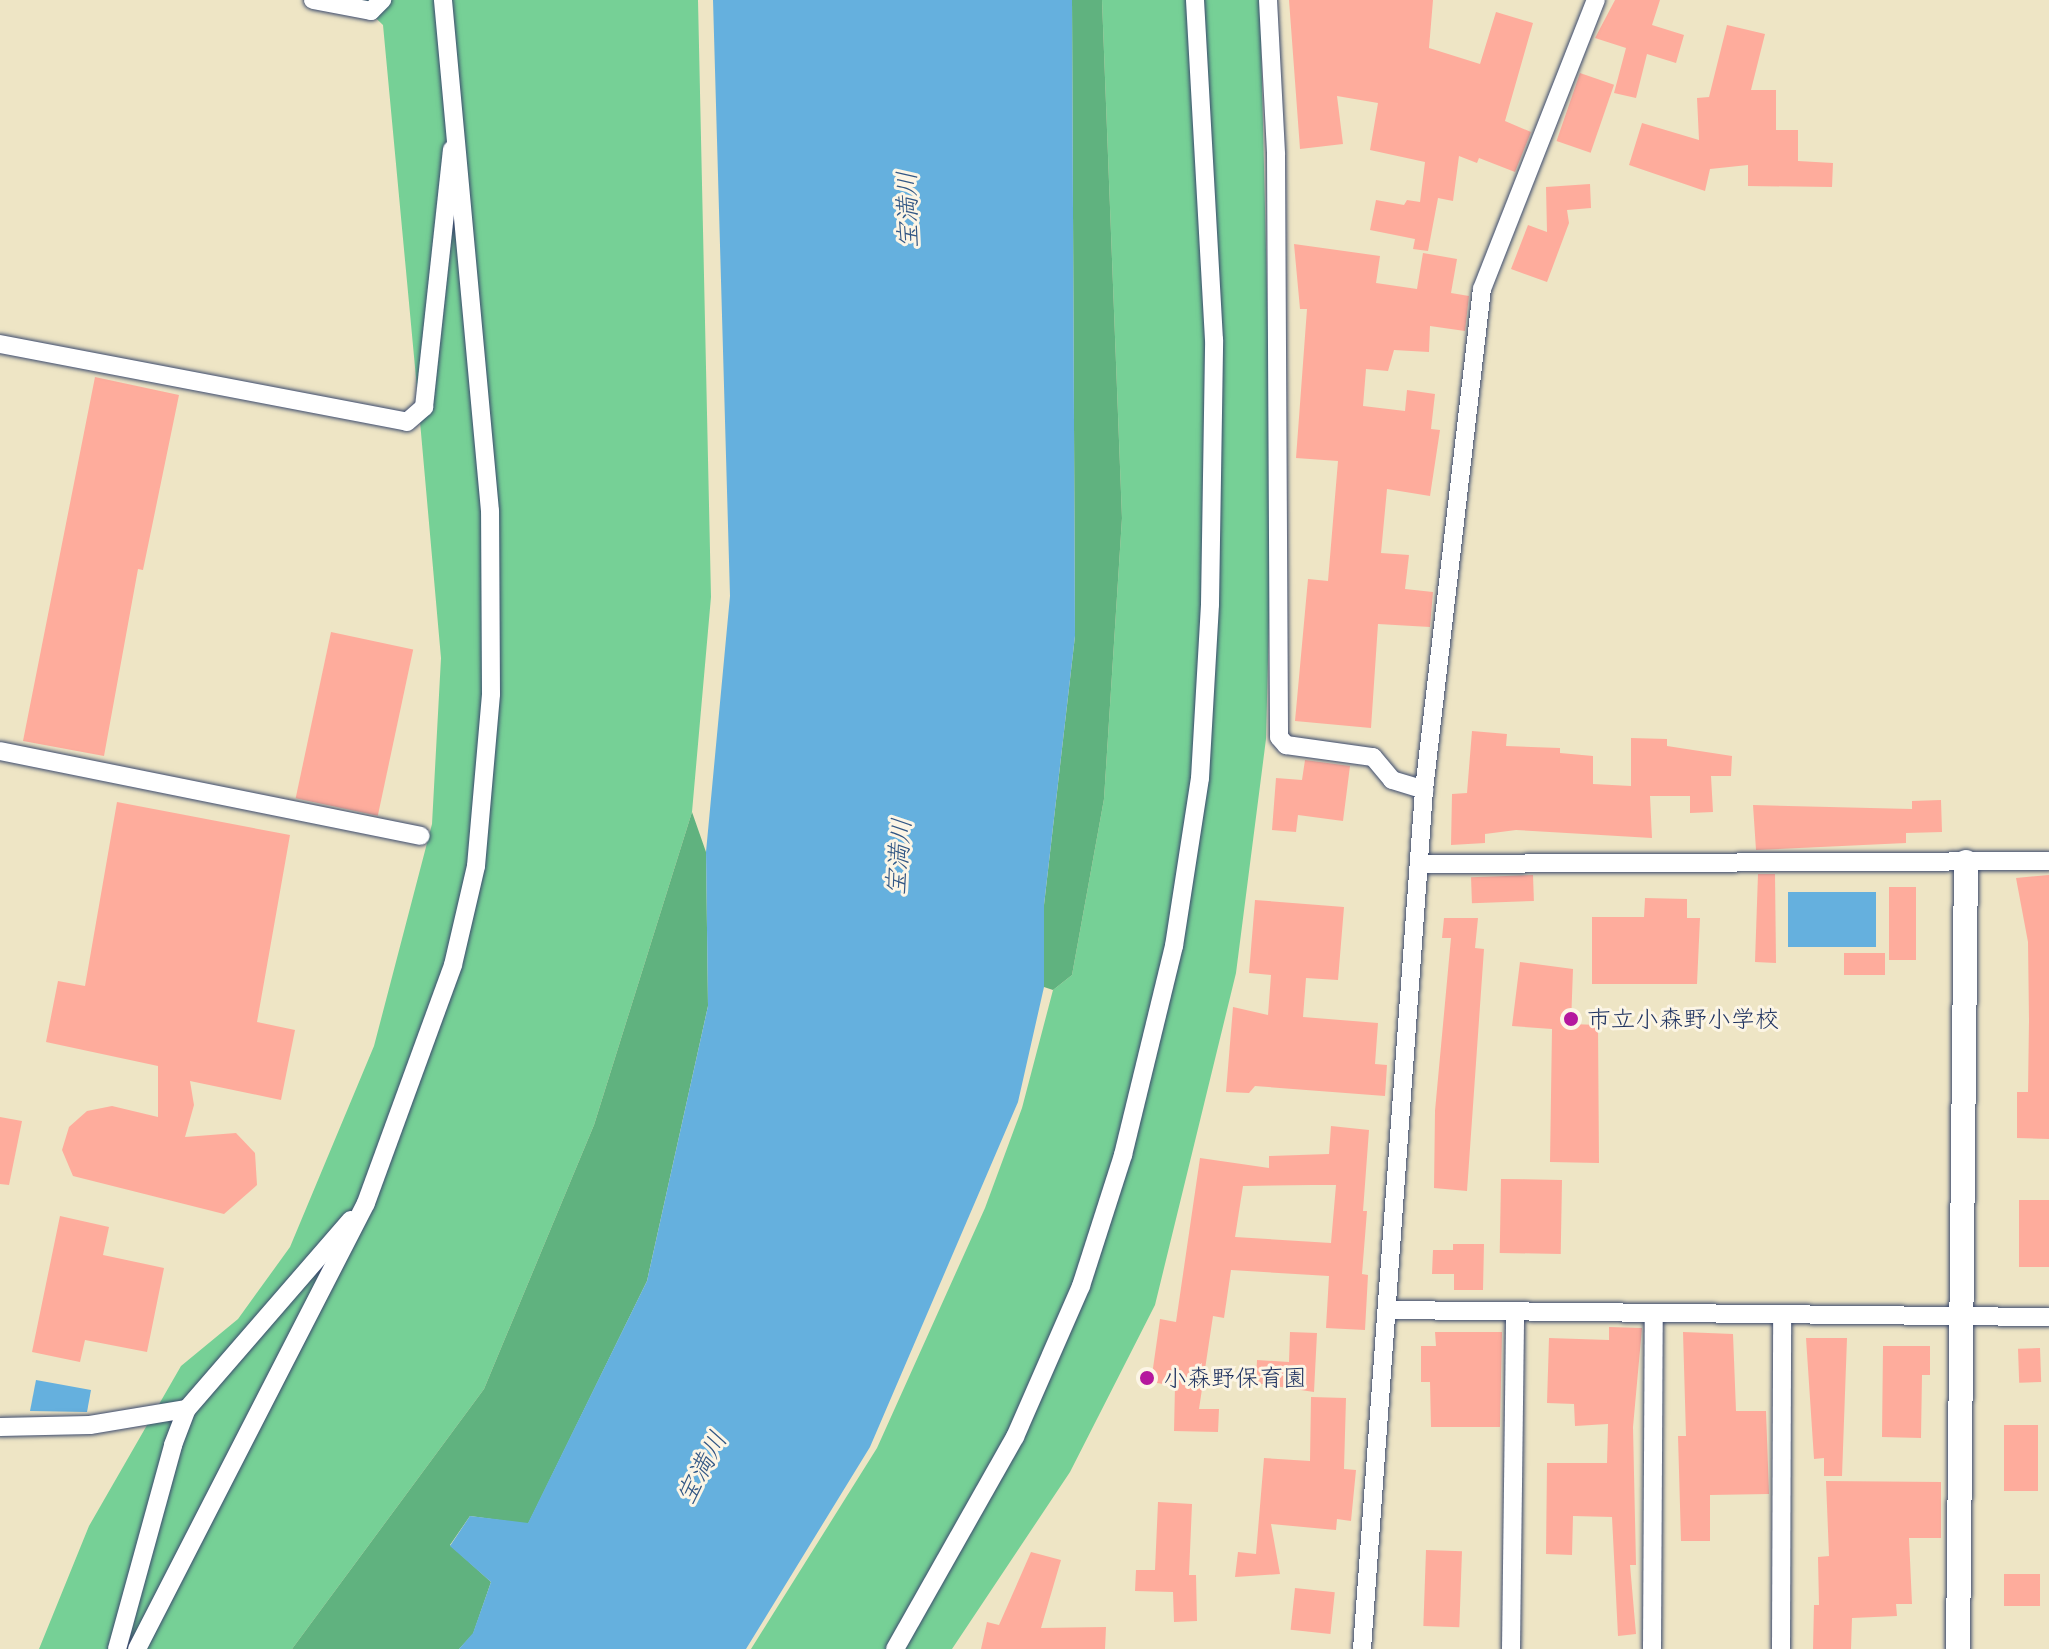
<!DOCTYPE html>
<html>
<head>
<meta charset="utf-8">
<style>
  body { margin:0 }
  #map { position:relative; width:2049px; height:1649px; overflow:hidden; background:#eee5c5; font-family:Itim,"Klee One",sans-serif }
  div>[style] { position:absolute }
  .green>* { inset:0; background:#76d096 }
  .forest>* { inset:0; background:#60b27f }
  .water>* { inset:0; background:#65b0de; transform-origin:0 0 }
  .building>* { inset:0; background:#feac9c; transform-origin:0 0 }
  .roads { filter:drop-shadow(0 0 2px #3b4a6d) drop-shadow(0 0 2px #3b4a6d) }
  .minor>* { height:18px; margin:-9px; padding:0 9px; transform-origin:9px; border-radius:9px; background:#fff }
  .tertiary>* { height:24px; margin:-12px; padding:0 12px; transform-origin:12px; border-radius:12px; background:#fff }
  .dots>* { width:22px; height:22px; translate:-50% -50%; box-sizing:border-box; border:4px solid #fcf5e5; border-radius:50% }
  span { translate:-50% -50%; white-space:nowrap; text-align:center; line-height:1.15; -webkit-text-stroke:6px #fcf5e5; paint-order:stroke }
  .poi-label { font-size:24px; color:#1b2f5e }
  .left { translate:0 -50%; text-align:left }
  .water-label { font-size:26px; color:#315684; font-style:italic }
</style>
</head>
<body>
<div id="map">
  <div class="green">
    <div style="clip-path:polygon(357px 0,698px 0,711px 597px,692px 812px,594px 1125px,484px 1389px,292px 1649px,39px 1649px,89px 1526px,181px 1366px,238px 1319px,290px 1247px,374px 1046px,432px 824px,441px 658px,418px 399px,383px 25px)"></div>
    <div style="clip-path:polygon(1102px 0,1260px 0,1272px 500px,1266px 739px,1236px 973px,1155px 1305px,1070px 1472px,952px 1649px,751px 1649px,877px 1448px,985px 1208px,1022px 1108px,1053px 990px,1072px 975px,1104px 799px,1122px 518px)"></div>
  </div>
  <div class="forest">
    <div style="clip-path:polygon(1072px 0,1102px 0,1122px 518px,1104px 799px,1072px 975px,1053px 990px,1044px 987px,1044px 905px,1075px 636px)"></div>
    <div style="clip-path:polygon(692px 812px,706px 852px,708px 1006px,647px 1281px,528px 1524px,470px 1516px,450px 1545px,491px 1582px,473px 1634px,459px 1649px,292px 1649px,484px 1389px,594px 1125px)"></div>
  </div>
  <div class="water">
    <div style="clip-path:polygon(713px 0,1072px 0,1075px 636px,1044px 905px,1044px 987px,1018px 1102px,870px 1447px,746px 1649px,459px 1649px,473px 1633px,491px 1582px,450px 1546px,470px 1516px,528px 1523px,647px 1281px,708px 1006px,706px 852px,730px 596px)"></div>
    <div style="left:1788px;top:892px;width:88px;height:55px"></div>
    <div style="clip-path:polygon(36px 1380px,91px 1390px,87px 1412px,30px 1411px)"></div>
  </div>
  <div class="building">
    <div style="clip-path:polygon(1289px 0,1433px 0,1429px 48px,1480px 64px,1496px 12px,1533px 23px,1505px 121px,1531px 132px,1515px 172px,1479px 158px,1477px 163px,1459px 156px,1453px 201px,1438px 198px,1428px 251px,1413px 249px,1415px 239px,1370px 230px,1376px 200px,1404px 205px,1407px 200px,1420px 202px,1425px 162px,1370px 150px,1378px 103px,1337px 96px,1343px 144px,1300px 149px)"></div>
    <div style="clip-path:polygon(1615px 0,1660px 0,1652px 25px,1684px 35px,1676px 63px,1647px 54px,1636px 98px,1614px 93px,1626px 48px,1595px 38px)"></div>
    <div style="clip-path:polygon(1727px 25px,1765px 34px,1751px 90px,1776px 90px,1776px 130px,1798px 130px,1798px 161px,1833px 163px,1832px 187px,1748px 186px,1748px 165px,1710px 169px,1705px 191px,1629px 165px,1642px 123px,1699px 140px,1697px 98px,1709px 97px)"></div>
    <div style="left:1580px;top:73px;width:36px;height:72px;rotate:19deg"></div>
    <div style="clip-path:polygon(1590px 184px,1591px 208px,1567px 210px,1569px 223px,1547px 282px,1511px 269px,1528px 225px,1547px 232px,1546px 187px)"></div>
    <div style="clip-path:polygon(1294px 244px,1380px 256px,1376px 283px,1417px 289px,1423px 253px,1457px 259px,1451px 293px,1469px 296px,1465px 331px,1430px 326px,1429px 352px,1394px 350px,1388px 371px,1366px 369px,1363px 406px,1405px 411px,1407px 390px,1435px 394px,1431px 429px,1440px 430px,1430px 496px,1387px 489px,1381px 553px,1409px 555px,1405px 589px,1433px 592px,1430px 627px,1378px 624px,1371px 728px,1295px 721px,1308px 579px,1328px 581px,1338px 461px,1296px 458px,1307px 309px,1300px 309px)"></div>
    <div style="clip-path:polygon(95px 377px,179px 395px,143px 570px,138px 569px,104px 756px,23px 741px)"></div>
    <div style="left:331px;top:632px;width:84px;height:170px;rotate:12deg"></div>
    <div style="clip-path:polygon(1472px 731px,1507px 734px,1506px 746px,1560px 748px,1560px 753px,1593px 756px,1593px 784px,1631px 786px,1631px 738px,1667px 739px,1667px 746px,1732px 756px,1731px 776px,1711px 776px,1713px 812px,1690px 813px,1690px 796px,1650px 796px,1652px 838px,1516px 830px,1485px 834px,1485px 843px,1451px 845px,1452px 794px,1467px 793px)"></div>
    <div style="clip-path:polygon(1305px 760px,1350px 766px,1343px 821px,1298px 815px,1296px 832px,1272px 830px,1276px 778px,1302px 780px)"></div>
    <div style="clip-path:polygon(1941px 800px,1942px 832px,1906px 833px,1906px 843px,1756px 850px,1753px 805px,1912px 809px,1912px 801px)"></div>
    <div style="clip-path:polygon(117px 802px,290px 835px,257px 1022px,295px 1030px,281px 1100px,190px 1081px,194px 1105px,185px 1137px,236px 1133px,255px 1153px,257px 1185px,224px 1214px,73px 1176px,62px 1150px,69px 1127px,87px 1111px,112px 1106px,158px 1117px,158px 1066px,46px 1042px,58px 981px,85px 986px)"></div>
    <div style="clip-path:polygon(1758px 874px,1775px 874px,1776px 963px,1755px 962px)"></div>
    <div style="left:1533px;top:875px;width:26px;height:62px;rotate:88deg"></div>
    <div style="clip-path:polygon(2049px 875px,2049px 1139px,2017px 1138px,2017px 1092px,2028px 1092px,2029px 1020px,2028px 942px,2016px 878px)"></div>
    <div style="left:1889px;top:887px;width:27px;height:73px"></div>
    <div style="clip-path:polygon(1645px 898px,1687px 899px,1687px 918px,1700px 918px,1697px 984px,1592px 984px,1592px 917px,1644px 917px)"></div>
    <div style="clip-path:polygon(1255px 900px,1344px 907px,1338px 980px,1306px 978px,1303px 1017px,1378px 1023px,1375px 1064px,1387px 1065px,1385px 1096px,1255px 1086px,1249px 1093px,1226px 1092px,1233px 1007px,1268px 1015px,1271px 975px,1249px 973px)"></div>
    <div style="clip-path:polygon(1444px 918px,1478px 918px,1475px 948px,1484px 949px,1467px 1191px,1434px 1188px,1435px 1111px,1451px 938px,1442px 938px)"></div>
    <div style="left:1844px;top:953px;width:41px;height:22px"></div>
    <div style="clip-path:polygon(1520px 962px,1573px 969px,1571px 1024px,1598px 1025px,1599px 1163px,1550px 1162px,1552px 1029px,1512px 1026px)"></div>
    <div style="clip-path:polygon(0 1117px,22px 1121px,9px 1185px,0 1184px)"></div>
    <div style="clip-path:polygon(evenodd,1331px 1126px,1369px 1130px,1363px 1211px,1367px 1211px,1362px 1274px,1368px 1275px,1365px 1330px,1326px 1328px,1329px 1276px,1231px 1270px,1224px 1318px,1213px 1316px,1199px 1409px,1219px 1409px,1218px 1432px,1174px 1431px,1175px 1386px,1151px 1382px,1160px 1319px,1176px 1322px,1200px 1158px,1269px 1168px,1269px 1156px,1329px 1154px,1331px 1126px,1312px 1185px,1336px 1185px,1331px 1243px,1235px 1237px,1243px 1186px,1312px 1185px)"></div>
    <div style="left:1562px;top:1180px;width:74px;height:61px;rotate:91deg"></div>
    <div style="left:2019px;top:1200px;width:30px;height:67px"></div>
    <div style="clip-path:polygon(60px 1216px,109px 1227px,103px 1255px,164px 1268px,147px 1352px,85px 1340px,80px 1362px,32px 1352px)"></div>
    <div style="clip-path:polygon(1453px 1244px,1484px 1244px,1483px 1290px,1454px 1290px,1454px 1274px,1432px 1274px,1433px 1250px,1453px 1250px)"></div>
    <div style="clip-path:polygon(1609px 1327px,1642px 1328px,1633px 1427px,1636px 1565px,1630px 1565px,1636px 1634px,1618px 1636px,1612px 1517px,1573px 1516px,1572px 1555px,1546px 1554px,1547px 1463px,1607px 1463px,1608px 1424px,1575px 1426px,1574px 1404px,1547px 1403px,1549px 1338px,1609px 1340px)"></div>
    <div style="clip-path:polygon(1290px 1332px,1317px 1333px,1314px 1392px,1256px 1383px,1257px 1360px,1289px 1362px)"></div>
    <div style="clip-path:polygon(1435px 1332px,1502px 1332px,1500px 1427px,1431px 1427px,1430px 1382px,1421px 1382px,1421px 1346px,1436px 1346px)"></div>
    <div style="clip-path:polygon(1683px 1332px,1733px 1334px,1736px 1411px,1766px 1411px,1769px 1494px,1710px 1495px,1710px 1541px,1681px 1541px,1678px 1436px,1686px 1436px)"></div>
    <div style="clip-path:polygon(1806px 1338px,1847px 1338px,1842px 1476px,1824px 1476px,1824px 1458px,1814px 1459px)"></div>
    <div style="clip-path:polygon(1883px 1346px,1930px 1346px,1930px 1375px,1922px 1375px,1921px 1438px,1882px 1437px)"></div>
    <div style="left:2040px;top:1348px;width:34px;height:22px;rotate:88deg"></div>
    <div style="clip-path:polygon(1311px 1397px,1346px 1398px,1344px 1469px,1356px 1470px,1351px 1521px,1337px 1519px,1336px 1530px,1271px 1524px,1280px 1574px,1235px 1577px,1238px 1552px,1256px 1554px,1264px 1458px,1310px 1461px)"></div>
    <div style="left:2004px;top:1425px;width:34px;height:66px"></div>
    <div style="clip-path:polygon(1826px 1481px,1941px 1482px,1941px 1538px,1909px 1538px,1912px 1604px,1896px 1604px,1897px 1616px,1852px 1618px,1851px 1649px,1813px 1649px,1814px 1605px,1819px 1605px,1818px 1557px,1829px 1556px)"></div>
    <div style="clip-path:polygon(1158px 1502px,1192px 1504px,1189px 1575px,1196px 1575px,1197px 1621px,1174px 1622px,1173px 1592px,1135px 1591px,1136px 1570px,1155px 1570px)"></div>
    <div style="left:1426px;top:1550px;width:36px;height:76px;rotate:2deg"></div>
    <div style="clip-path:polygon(1031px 1552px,1061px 1560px,1041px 1628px,1106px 1627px,1105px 1649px,981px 1649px,987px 1622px,999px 1625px)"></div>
    <div style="left:2004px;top:1574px;width:36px;height:32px"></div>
    <div style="left:1295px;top:1588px;width:40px;height:42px;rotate:6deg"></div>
  </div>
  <div class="roads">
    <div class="minor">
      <div style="left:313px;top:0;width:59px;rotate:10.7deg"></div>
      <div style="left:371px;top:11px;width:16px;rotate:-45deg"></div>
      <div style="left:1268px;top:0;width:155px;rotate:87deg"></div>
      <div style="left:1276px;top:155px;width:582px;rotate:89.7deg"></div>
      <div style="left:1279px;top:737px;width:11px;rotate:49deg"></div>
      <div style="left:1286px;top:745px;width:88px;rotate:7.9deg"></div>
      <div style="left:1373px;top:757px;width:30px;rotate:50deg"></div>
      <div style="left:1392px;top:780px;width:34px;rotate:17deg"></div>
      <div style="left:0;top:344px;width:414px;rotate:10.8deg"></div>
      <div style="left:407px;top:422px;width:23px;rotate:-41deg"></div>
      <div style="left:424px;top:407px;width:259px;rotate:-83.8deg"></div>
      <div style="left:0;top:751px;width:429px;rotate:11.4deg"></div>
      <div style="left:1421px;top:864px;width:628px;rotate:-0.27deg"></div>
      <div style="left:1387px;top:1310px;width:662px;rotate:0.61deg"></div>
      <div style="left:0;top:1427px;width:90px;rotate:-1.3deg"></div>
      <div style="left:90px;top:1425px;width:98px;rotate:-9.4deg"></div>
      <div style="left:117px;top:1649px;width:212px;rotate:-74.6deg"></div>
      <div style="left:173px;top:1445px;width:39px;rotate:-69deg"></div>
      <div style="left:187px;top:1409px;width:250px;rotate:-49.1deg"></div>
      <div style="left:137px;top:1649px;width:501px;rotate:-62.82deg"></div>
      <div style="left:366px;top:1203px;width:253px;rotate:-69.9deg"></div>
      <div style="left:453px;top:965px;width:102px;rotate:-76.9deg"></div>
      <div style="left:476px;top:866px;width:173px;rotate:-85deg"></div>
      <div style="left:491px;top:694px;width:183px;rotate:-90.3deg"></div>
      <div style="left:490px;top:511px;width:513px;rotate:-95.26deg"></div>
      <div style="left:895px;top:1649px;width:244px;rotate:-60.5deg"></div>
      <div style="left:1015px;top:1437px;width:165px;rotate:-66.4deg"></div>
      <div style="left:1081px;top:1286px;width:138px;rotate:-72.2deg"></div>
      <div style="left:1123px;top:1155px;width:215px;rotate:-76.3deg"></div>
      <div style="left:1174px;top:946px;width:170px;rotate:-81.2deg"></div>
      <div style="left:1200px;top:778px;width:174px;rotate:-86.7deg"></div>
      <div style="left:1210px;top:604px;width:264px;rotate:-89.1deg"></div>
      <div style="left:1214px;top:340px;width:341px;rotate:-93.2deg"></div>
      <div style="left:1362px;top:1649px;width:861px;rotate:-85.87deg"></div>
      <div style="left:1424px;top:790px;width:504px;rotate:-83.4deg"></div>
      <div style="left:1482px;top:289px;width:311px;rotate:-68.5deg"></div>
      <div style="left:1511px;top:1649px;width:334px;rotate:-89.3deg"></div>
      <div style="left:1652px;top:1649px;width:333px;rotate:-89.7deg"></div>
      <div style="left:1781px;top:1649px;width:333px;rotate:-89.8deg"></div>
    </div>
    <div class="tertiary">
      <div style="left:1958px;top:1649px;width:787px;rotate:-89.42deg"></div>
    </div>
  </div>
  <div class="dots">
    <div style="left:1571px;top:1019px;background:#b5179e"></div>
    <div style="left:1147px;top:1378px;background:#b5179e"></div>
  </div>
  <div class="poi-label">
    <span class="left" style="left:1587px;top:1019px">市立小森野小学校</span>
    <span class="left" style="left:1163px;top:1378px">小森野保育園</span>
  </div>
  <div class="water-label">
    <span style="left:908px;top:210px;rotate:-91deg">宝満川</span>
    <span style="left:899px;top:857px;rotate:-85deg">宝満川</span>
    <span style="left:702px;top:1468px;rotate:-62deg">宝満川</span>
  </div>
</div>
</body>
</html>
